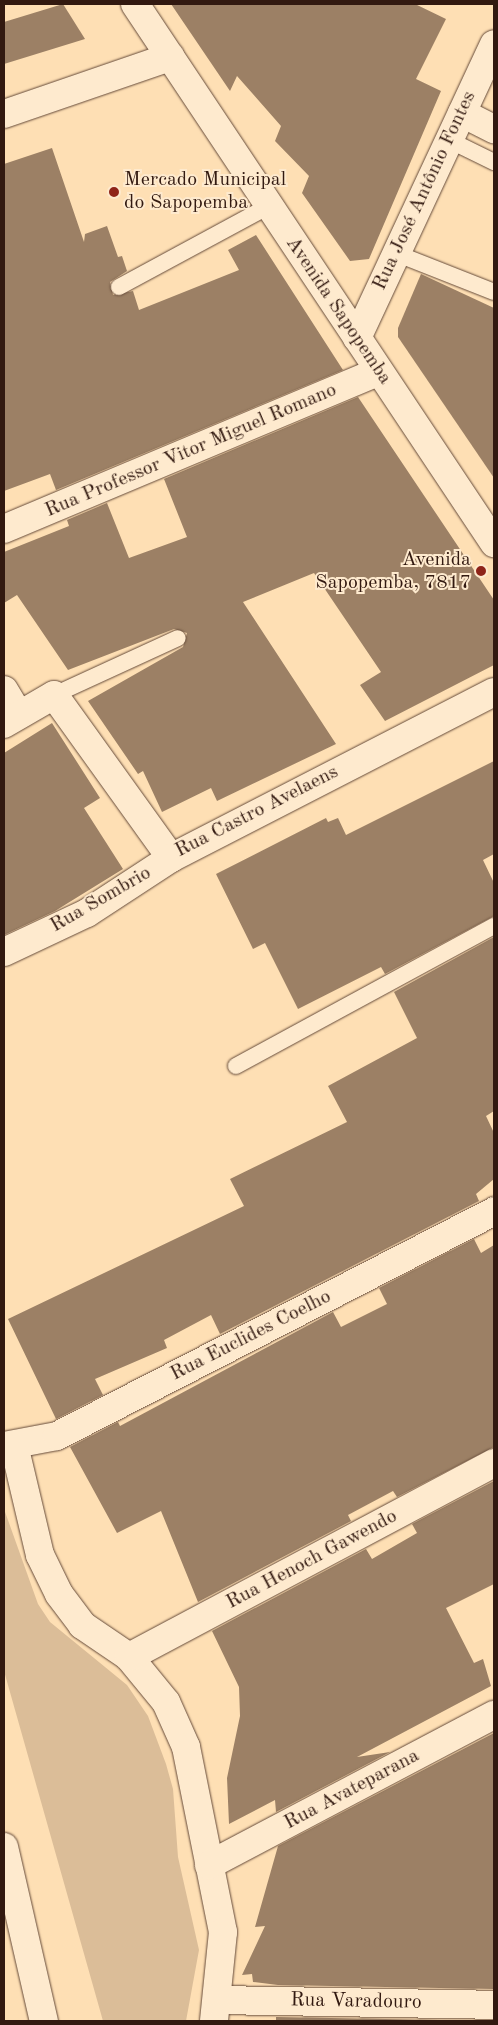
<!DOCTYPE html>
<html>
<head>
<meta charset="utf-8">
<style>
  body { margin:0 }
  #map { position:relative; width:498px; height:2025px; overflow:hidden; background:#fedfb4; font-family:"Old Standard TT",serif }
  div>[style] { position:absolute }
  .green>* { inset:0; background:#dbbd98 }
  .building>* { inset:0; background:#9c8065 }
  .roads { filter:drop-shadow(0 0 1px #654a39) drop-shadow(0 0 1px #654a39) }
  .service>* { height:16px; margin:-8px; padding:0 8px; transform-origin:8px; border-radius:8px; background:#feeace }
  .minor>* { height:28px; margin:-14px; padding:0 14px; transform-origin:14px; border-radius:14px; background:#feeace }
  .tertiary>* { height:28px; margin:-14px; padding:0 14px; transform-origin:14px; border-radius:14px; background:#feeace }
  .secondary>* { height:28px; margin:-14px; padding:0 14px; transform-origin:14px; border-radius:14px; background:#feeace }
  .dots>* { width:14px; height:14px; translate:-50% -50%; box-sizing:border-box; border:2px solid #feeace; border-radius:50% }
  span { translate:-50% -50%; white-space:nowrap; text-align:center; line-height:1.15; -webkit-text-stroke:4px #feeace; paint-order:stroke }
  .poi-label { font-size:20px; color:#321910 }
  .left { translate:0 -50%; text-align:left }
  .right { translate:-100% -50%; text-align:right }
  .street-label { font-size:20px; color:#321910 }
  .frame { position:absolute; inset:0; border:5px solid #321910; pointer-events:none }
</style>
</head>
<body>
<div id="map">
  <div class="green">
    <div style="clip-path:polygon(4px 1509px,38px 1604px,50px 1622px,127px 1685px,148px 1716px,166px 1764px,173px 1789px,178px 1857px,199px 1950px,186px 2021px,103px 2021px,4px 1671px)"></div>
  </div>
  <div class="building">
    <div style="clip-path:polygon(63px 4px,85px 39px,4px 64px,4px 22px)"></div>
    <div style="clip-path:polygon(171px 4px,415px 4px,446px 19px,416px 79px,441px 91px,369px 259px,350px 261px,302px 193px,309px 176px,275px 141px,281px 126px,237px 76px,230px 91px)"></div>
    <div style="clip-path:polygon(52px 148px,84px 242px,85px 234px,107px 226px,118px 257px,122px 256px,127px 271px,110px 282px,113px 295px,133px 291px,139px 310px,239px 270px,228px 250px,256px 235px,343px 370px,56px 490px,50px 474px,4px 491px,4px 164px)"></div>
    <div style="clip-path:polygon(421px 274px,494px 308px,494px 478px,398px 337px,398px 328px)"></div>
    <div style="clip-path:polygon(358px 397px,494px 600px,494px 665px,385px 721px,360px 685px,381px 672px,314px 573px,243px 602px,336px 744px,217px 801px,211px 788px,162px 812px,143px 771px,138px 774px,88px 701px,183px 647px,187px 633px,174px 629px,68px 670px,17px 595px,4px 603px,4px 552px,69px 526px,67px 520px,107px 503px,129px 558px,187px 537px,164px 479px)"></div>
    <div style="clip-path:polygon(52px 723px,100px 798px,84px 808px,123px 869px,55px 911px,4px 935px,4px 753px)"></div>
    <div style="clip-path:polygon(494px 761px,494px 854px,483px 860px,494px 883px,494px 916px,385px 974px,381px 967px,298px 1009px,265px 943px,253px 949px,216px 874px,326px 818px,328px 822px,338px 818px,346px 835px)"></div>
    <div style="clip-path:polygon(494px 937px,494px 1111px,486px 1116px,494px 1133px,494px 1179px,476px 1194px,479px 1201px,220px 1334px,211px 1315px,164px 1340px,167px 1348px,95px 1379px,103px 1395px,56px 1419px,8px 1319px,244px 1206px,230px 1179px,347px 1122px,328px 1086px,417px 1038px,394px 992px)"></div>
    <div style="clip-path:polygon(474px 1239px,481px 1253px,494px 1245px,494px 1447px,397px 1497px,393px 1491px,348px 1515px,351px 1521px,198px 1602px,161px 1511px,117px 1533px,70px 1447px,118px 1422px,120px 1426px,333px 1312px,341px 1327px,387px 1304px,379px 1288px)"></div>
    <div style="clip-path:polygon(494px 1481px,494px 1584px,446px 1608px,474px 1663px,483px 1659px,491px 1686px,357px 1757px,390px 1752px,276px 1812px,275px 1800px,229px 1824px,227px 1778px,240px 1716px,239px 1687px,212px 1631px,366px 1549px,372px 1559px,417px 1533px,412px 1524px)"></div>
    <div style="clip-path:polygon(494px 1733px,494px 1989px,278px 1985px,253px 1982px,252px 1974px,242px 1975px,265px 1926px,255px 1927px,278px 1846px)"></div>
    <div style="clip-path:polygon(276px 2017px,494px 2021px,276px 2021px)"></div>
  </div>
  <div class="roads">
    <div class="service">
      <div style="left:449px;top:140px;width:50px;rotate:26.1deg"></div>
      <div style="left:395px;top:253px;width:106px;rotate:21.5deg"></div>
      <div style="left:119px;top:287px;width:170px;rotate:-28.4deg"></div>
      <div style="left:54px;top:695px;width:136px;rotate:-24.7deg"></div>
      <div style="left:236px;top:1066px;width:294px;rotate:-28.5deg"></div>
    </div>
    <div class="minor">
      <div style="left:462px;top:113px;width:36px;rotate:27deg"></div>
      <div style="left:4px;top:529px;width:406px;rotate:-22.8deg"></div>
      <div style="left:4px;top:690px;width:29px;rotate:59deg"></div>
      <div style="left:4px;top:724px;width:58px;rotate:-30.1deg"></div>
      <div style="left:54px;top:695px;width:201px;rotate:54.3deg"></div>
      <div style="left:171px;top:858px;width:363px;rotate:-27.2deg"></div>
      <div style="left:4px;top:952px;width:92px;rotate:-25.2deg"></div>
      <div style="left:87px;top:913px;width:100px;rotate:-33.2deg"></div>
      <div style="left:14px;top:1445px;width:113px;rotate:76.7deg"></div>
      <div style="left:40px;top:1555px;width:43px;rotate:64deg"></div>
      <div style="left:59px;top:1594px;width:39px;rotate:53deg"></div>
      <div style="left:82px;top:1625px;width:57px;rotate:34.2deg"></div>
      <div style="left:129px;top:1657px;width:58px;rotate:50.6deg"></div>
      <div style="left:166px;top:1702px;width:49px;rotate:66deg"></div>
      <div style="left:186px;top:1747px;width:189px;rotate:78.7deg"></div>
      <div style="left:223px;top:1932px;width:89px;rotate:95.8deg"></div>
      <div style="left:4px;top:1446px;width:54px;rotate:-10.7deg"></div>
      <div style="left:57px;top:1436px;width:492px;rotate:-27.2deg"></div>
      <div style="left:129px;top:1657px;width:413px;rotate:-28deg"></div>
      <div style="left:4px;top:1847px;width:179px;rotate:77.1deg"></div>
      <div style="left:209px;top:1865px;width:322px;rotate:-27.8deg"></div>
      <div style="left:217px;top:2000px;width:277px;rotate:1deg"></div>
    </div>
    <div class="tertiary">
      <div style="left:4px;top:114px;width:176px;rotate:-19deg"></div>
      <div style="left:357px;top:338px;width:324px;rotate:-65deg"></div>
    </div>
    <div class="secondary">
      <div style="left:135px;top:4px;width:648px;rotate:56.33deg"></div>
    </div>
  </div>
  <div class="dots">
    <div style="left:114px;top:192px;background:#8f2418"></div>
    <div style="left:481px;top:571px;background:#8f2418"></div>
  </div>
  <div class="poi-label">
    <span class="left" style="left:124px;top:192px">Mercado Municipal<br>do Sapopemba</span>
    <span class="right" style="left:471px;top:572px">Avenida<br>Sapopemba, 7817</span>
  </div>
  <div class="street-label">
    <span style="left:425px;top:191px;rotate:-65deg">Rua José Antônio Fontes</span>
    <span style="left:338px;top:311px;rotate:56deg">Avenida Sapopemba</span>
    <span style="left:191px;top:451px;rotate:-23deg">Rua Professor Vitor Miguel Romano</span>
    <span style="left:257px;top:812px;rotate:-27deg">Rua Castro Avelaens</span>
    <span style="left:101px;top:900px;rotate:-30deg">Rua Sombrio</span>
    <span style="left:251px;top:1336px;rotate:-27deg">Rua Euclides Coelho</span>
    <span style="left:312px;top:1560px;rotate:-28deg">Rua Henoch Gawendo</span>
    <span style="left:352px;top:1790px;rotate:-28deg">Rua Avateparana</span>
    <span style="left:356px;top:2002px;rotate:1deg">Rua Varadouro</span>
  </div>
  <div class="frame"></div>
</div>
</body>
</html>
